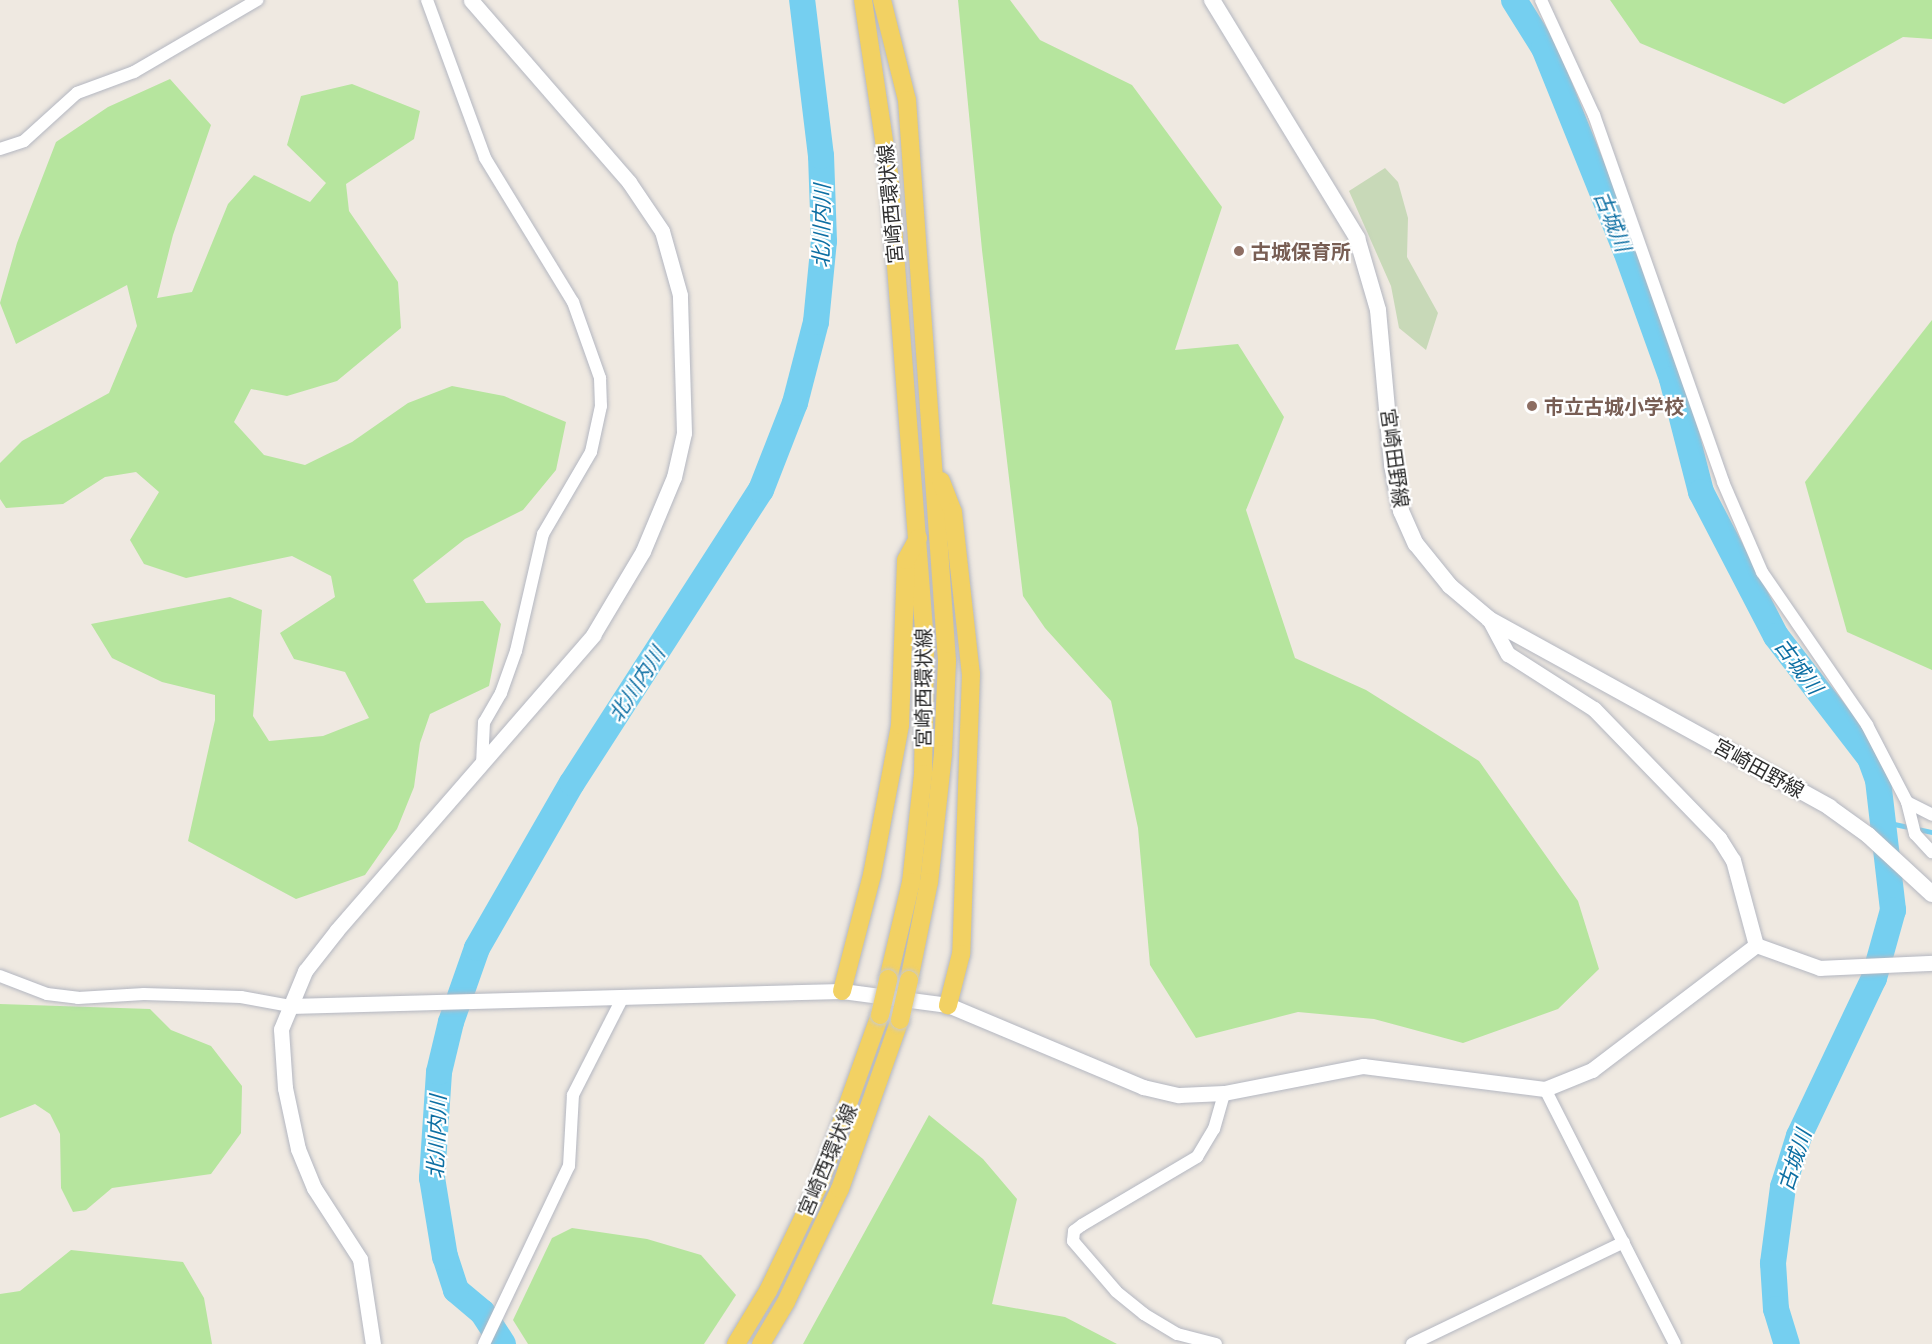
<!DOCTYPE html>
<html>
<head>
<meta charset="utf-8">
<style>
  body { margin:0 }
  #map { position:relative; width:1932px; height:1344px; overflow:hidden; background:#efe9e1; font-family:Ubuntu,"Noto Sans JP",sans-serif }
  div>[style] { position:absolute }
  .green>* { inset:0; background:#b6e59e }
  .cemetery>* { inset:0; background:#c8d9b8 }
  .stream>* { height:4.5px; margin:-2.25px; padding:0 2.25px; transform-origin:2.25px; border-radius:2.25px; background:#75cff0 }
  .river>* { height:26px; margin:-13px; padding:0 13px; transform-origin:13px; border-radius:13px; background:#75cff0 }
  .roads { filter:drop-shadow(0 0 2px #b4b7c1) drop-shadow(0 0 2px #b4b7c1) }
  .minor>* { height:12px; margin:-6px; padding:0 6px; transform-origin:6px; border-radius:6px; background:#fff }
  .tertiary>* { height:15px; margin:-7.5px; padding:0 7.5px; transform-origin:7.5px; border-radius:7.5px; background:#fff }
  .secondary>* { height:16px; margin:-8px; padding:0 8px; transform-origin:8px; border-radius:8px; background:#fff }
  .primary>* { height:18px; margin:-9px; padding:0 9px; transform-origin:9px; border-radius:9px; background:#f2d163 }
  .bridges { filter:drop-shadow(0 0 2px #c9c9c9) drop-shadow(0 0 2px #c9c9c9) }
  .primary-bridge>* { height:18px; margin:-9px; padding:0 9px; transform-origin:9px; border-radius:9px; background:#f2d163 }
  .dots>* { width:16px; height:16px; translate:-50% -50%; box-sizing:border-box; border:3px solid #fff; border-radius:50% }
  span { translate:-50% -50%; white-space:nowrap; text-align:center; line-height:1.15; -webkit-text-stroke:4.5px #fff; paint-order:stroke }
  .street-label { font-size:20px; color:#2e2e2e }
  .education-label { font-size:20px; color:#785e54; font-weight:700 }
  .left { translate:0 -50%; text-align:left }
  .water-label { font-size:21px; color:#0d6fa3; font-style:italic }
</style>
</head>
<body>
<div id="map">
  <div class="green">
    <div style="clip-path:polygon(958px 0,1010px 0,1040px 40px,1132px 85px,1222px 207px,1175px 350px,1238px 344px,1284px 417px,1246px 510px,1295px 658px,1366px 690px,1479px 761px,1578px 901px,1599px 969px,1558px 1009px,1463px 1043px,1374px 1019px,1298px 1012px,1196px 1038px,1150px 965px,1138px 828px,1111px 701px,1045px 628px,1023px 596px,982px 250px)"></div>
    <div style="clip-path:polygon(1610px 0,1932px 0,1932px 39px,1903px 37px,1784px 104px,1640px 43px)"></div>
    <div style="clip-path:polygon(170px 79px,211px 125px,173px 235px,157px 298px,192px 292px,228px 204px,254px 175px,310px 202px,326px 183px,287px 145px,301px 96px,352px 84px,420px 111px,414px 139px,346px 184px,349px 211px,398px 282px,401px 328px,337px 381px,287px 396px,251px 389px,234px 422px,264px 455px,305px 465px,352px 442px,408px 403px,452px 386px,504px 396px,566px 422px,556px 470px,523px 510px,465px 539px,413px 580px,426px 603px,483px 601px,501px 624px,489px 686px,430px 714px,420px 743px,414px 787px,397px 829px,365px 875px,296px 899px,188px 841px,215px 720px,215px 695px,162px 682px,112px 658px,91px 624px,230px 597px,262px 610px,253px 716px,269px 741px,323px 736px,369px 718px,345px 672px,294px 659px,280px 633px,335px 597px,331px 576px,292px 556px,186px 578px,144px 564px,130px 540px,159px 492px,136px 472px,105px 477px,63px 504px,6px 508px,0 499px,0 463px,22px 441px,109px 393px,137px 326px,127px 285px,16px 344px,0 303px,17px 243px,56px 142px,108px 107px)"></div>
    <div style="clip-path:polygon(1932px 320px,1932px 670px,1847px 632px,1805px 482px)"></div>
    <div style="clip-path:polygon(0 1004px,150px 1009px,171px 1030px,211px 1046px,242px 1086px,241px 1133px,211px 1174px,112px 1188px,86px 1210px,73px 1212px,61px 1188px,60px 1134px,50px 1114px,35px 1104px,0 1118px)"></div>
    <div style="clip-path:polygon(929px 1115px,983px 1159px,1017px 1199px,992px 1304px,1065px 1317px,1117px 1344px,803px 1344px)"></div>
    <div style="clip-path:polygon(572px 1228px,647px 1239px,701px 1255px,736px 1295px,704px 1344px,528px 1344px,513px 1320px,552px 1238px)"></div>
    <div style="clip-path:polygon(71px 1250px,183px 1262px,204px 1298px,212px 1344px,0 1344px,0 1294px,20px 1291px)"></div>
  </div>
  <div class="cemetery">
    <div style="clip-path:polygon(1385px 168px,1398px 182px,1408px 218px,1407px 257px,1438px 313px,1426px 350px,1399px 328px,1391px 286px,1349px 191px)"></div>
  </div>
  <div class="stream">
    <div style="left:1885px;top:822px;width:48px;rotate:12deg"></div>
  </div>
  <div class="river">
    <div style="left:1514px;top:0;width:57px;rotate:58deg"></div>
    <div style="left:1544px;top:48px;width:219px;rotate:68deg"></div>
    <div style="left:1626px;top:251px;width:136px;rotate:70.2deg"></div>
    <div style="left:1672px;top:379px;width:117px;rotate:75.6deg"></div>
    <div style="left:1701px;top:492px;width:162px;rotate:62.5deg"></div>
    <div style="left:1776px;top:636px;width:154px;rotate:52.4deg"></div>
    <div style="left:1870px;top:758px;width:23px;rotate:70deg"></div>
    <div style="left:1878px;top:780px;width:131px;rotate:83.4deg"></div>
    <div style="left:1893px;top:910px;width:71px;rotate:105.6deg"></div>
    <div style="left:1874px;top:978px;width:175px;rotate:115.4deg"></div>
    <div style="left:1799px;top:1136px;width:53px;rotate:107.4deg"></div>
    <div style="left:1783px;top:1187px;width:77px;rotate:97.5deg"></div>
    <div style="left:1773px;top:1263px;width:46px;rotate:86.3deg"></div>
    <div style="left:1776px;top:1309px;width:37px;rotate:73deg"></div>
    <div style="left:503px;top:1344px;width:38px;rotate:-123deg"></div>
    <div style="left:482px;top:1312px;width:34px;rotate:-140deg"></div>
    <div style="left:456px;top:1290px;width:35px;rotate:-108deg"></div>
    <div style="left:445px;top:1257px;width:80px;rotate:-99.3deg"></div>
    <div style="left:432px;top:1178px;width:106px;rotate:-86.2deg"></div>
    <div style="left:439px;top:1072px;width:51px;rotate:-76.5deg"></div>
    <div style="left:451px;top:1022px;width:78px;rotate:-70.6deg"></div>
    <div style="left:477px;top:948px;width:190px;rotate:-60.1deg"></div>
    <div style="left:572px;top:783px;width:349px;rotate:-57.2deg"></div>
    <div style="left:761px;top:490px;width:93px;rotate:-68.7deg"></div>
    <div style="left:795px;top:403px;width:84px;rotate:-75.5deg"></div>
    <div style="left:816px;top:322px;width:81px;rotate:-84.4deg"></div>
    <div style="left:824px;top:241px;width:85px;rotate:-92deg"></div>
    <div style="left:821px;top:156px;width:157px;rotate:-96.9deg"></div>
  </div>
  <div class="roads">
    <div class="minor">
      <div style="left:427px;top:0;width:168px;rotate:69.8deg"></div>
      <div style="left:485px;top:158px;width:169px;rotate:58.6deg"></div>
      <div style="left:573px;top:302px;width:81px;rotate:70.4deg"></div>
      <div style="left:600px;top:378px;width:28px;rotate:88deg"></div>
      <div style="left:601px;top:406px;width:47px;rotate:102.3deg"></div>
      <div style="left:591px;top:452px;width:95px;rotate:120.3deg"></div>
      <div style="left:543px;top:534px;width:120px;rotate:103deg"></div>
      <div style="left:516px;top:651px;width:45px;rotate:109.7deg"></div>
      <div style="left:501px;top:693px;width:34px;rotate:120deg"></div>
      <div style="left:484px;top:722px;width:43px;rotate:92.7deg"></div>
      <div style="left:1541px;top:0;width:127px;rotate:65.3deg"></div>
      <div style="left:1594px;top:115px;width:389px;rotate:70.6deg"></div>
      <div style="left:1723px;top:482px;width:98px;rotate:66.6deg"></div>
      <div style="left:1762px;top:572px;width:186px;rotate:55.5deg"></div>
      <div style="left:1867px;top:725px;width:87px;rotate:62.5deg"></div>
      <div style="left:1907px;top:802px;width:33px;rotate:76deg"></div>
      <div style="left:1915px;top:834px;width:25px;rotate:47deg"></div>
      <div style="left:0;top:149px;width:25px;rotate:-18deg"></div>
      <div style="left:24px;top:141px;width:72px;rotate:-42.2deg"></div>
      <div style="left:77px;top:93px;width:61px;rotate:-20.2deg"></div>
      <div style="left:134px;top:72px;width:143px;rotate:-30.3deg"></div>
      <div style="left:1907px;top:802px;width:28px;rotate:27deg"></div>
      <div style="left:0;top:976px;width:50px;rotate:21deg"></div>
      <div style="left:47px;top:994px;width:31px;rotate:7deg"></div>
      <div style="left:78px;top:998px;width:66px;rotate:-3.5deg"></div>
      <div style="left:144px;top:994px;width:97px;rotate:1.8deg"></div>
      <div style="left:241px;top:997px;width:50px;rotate:10.4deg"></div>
      <div style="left:1545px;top:1089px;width:286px;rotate:63deg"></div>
      <div style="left:484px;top:1344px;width:197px;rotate:-64.5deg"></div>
      <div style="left:569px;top:1166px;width:71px;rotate:-86.8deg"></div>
      <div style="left:573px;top:1095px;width:108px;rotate:-63deg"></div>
      <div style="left:1216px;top:1344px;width:40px;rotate:-165.6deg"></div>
      <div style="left:1177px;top:1334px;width:39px;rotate:-149deg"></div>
      <div style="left:1144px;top:1314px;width:36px;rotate:-141deg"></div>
      <div style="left:1116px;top:1291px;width:66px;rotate:-130.7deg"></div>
      <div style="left:1073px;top:1241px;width:10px;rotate:-84deg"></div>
      <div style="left:1074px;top:1231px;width:10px;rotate:-37deg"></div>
      <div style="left:1082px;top:1225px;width:134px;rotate:-30.6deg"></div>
      <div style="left:1197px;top:1157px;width:33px;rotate:-59deg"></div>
      <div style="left:1214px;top:1129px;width:37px;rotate:-74deg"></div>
      <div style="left:1412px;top:1344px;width:235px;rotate:-25.7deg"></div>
    </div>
    <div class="tertiary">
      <div style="left:1489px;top:619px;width:40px;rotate:62deg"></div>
      <div style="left:1508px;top:654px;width:102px;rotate:32.6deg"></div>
      <div style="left:1594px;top:709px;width:180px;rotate:45.9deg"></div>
      <div style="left:1719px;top:838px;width:26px;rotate:58deg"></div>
      <div style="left:1733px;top:860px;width:88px;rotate:74.9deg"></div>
      <div style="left:290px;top:1006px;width:552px;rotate:-1.56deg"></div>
      <div style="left:842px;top:991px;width:107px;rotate:7.5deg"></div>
      <div style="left:948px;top:1005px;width:212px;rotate:22.8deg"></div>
      <div style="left:1143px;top:1087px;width:37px;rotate:13deg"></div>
      <div style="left:1179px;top:1095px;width:45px;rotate:-2.5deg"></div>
      <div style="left:1224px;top:1093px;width:142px;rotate:-11deg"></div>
      <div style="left:1363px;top:1066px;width:183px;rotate:7.2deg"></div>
      <div style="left:1545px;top:1089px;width:51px;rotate:-22deg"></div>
      <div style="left:1592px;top:1070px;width:206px;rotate:-37.3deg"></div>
      <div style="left:1756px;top:945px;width:68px;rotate:19.8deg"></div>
      <div style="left:1820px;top:968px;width:112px;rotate:-2.6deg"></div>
      <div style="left:373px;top:1344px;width:86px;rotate:-98.7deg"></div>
      <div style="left:360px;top:1259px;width:85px;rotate:-122.9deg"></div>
      <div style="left:314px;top:1188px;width:42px;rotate:-112.3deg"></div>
      <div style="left:298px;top:1149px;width:62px;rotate:-102deg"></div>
      <div style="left:285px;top:1088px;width:59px;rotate:-93.9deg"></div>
      <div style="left:281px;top:1029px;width:63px;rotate:-67.5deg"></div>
      <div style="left:305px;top:971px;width:52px;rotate:-52deg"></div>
      <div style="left:337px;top:930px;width:391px;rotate:-49deg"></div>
      <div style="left:593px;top:635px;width:98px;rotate:-59.2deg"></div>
      <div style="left:643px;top:551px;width:80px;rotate:-67.3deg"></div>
      <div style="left:674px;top:477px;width:45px;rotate:-77.2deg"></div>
      <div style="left:684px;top:433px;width:138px;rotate:-91.7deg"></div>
      <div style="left:680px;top:295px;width:66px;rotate:-105.7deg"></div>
      <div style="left:662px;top:231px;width:59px;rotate:-124deg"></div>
      <div style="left:629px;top:182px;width:241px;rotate:-131deg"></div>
    </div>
    <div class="secondary">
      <div style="left:1212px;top:0;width:279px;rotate:58.6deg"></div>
      <div style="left:1357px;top:238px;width:75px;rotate:73.7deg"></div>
      <div style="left:1378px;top:310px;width:156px;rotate:84.8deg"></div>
      <div style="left:1392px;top:465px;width:47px;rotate:78.9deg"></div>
      <div style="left:1401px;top:511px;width:36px;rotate:66deg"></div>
      <div style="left:1416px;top:544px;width:54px;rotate:51deg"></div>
      <div style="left:1450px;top:586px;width:51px;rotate:40.2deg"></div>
      <div style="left:1489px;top:619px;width:389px;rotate:28.9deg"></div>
      <div style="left:1829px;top:807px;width:48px;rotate:35.7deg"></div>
      <div style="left:1868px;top:835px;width:87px;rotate:42.7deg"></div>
    </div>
    <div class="primary">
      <div style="left:863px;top:0;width:177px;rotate:81.5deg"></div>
      <div style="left:889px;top:175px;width:474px;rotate:85.6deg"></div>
      <div style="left:925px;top:648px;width:126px;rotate:90.9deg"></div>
      <div style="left:923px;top:774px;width:109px;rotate:96.3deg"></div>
      <div style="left:911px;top:882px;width:100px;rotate:103.3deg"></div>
      <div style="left:882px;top:0;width:103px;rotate:76deg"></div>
      <div style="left:907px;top:100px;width:562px;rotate:85.92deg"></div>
      <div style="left:947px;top:661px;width:93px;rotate:92.5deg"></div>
      <div style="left:943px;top:754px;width:129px;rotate:96.2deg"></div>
      <div style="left:929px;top:882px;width:100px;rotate:101.5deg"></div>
      <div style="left:941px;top:481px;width:33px;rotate:69deg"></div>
      <div style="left:953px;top:512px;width:163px;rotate:83.7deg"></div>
      <div style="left:971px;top:674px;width:280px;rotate:92deg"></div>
      <div style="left:961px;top:954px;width:53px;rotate:104.3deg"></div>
      <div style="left:842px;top:991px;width:120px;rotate:-75.5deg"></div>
      <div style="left:872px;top:875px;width:153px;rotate:-79.4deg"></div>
      <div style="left:900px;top:725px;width:165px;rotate:-87.9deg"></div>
      <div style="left:906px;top:560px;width:25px;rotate:-61deg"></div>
      <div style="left:736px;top:1344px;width:62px;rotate:-58.9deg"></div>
      <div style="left:768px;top:1291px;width:118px;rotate:-64.3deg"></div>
      <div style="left:819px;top:1185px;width:181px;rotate:-70.3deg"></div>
      <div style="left:761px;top:1344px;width:49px;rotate:-59.2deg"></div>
      <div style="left:786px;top:1302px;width:125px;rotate:-64.5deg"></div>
      <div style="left:840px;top:1189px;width:179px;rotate:-70.5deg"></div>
    </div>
  </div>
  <div class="bridges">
    <div class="primary-bridge">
      <div style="left:880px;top:1015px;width:37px;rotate:-77deg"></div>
      <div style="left:900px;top:1020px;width:41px;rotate:-77.3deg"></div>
    </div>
  </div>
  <div class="dots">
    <div style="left:1239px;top:251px;background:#8d6e63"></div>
    <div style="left:1532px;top:406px;background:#8d6e63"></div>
  </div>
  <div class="street-label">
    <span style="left:890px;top:204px;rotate:-95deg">宮崎西環状線</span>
    <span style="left:1395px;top:458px;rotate:82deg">宮崎田野線</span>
    <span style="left:923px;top:688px;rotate:-90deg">宮崎西環状線</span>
    <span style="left:1759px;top:768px;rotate:29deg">宮崎田野線</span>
    <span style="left:827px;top:1160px;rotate:-67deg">宮崎西環状線</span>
  </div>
  <div class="education-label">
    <span class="left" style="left:1251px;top:251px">古城保育所</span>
    <span class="left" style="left:1544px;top:406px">市立古城小学校</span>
  </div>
  <div class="water-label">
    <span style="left:1613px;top:221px;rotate:68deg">古城川</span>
    <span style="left:821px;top:226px;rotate:-89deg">北川内川</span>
    <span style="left:1799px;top:666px;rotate:53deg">古城川</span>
    <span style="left:636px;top:684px;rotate:-57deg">北川内川</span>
    <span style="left:436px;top:1137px;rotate:-88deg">北川内川</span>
    <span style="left:1794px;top:1160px;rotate:-72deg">古城川</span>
  </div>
</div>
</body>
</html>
